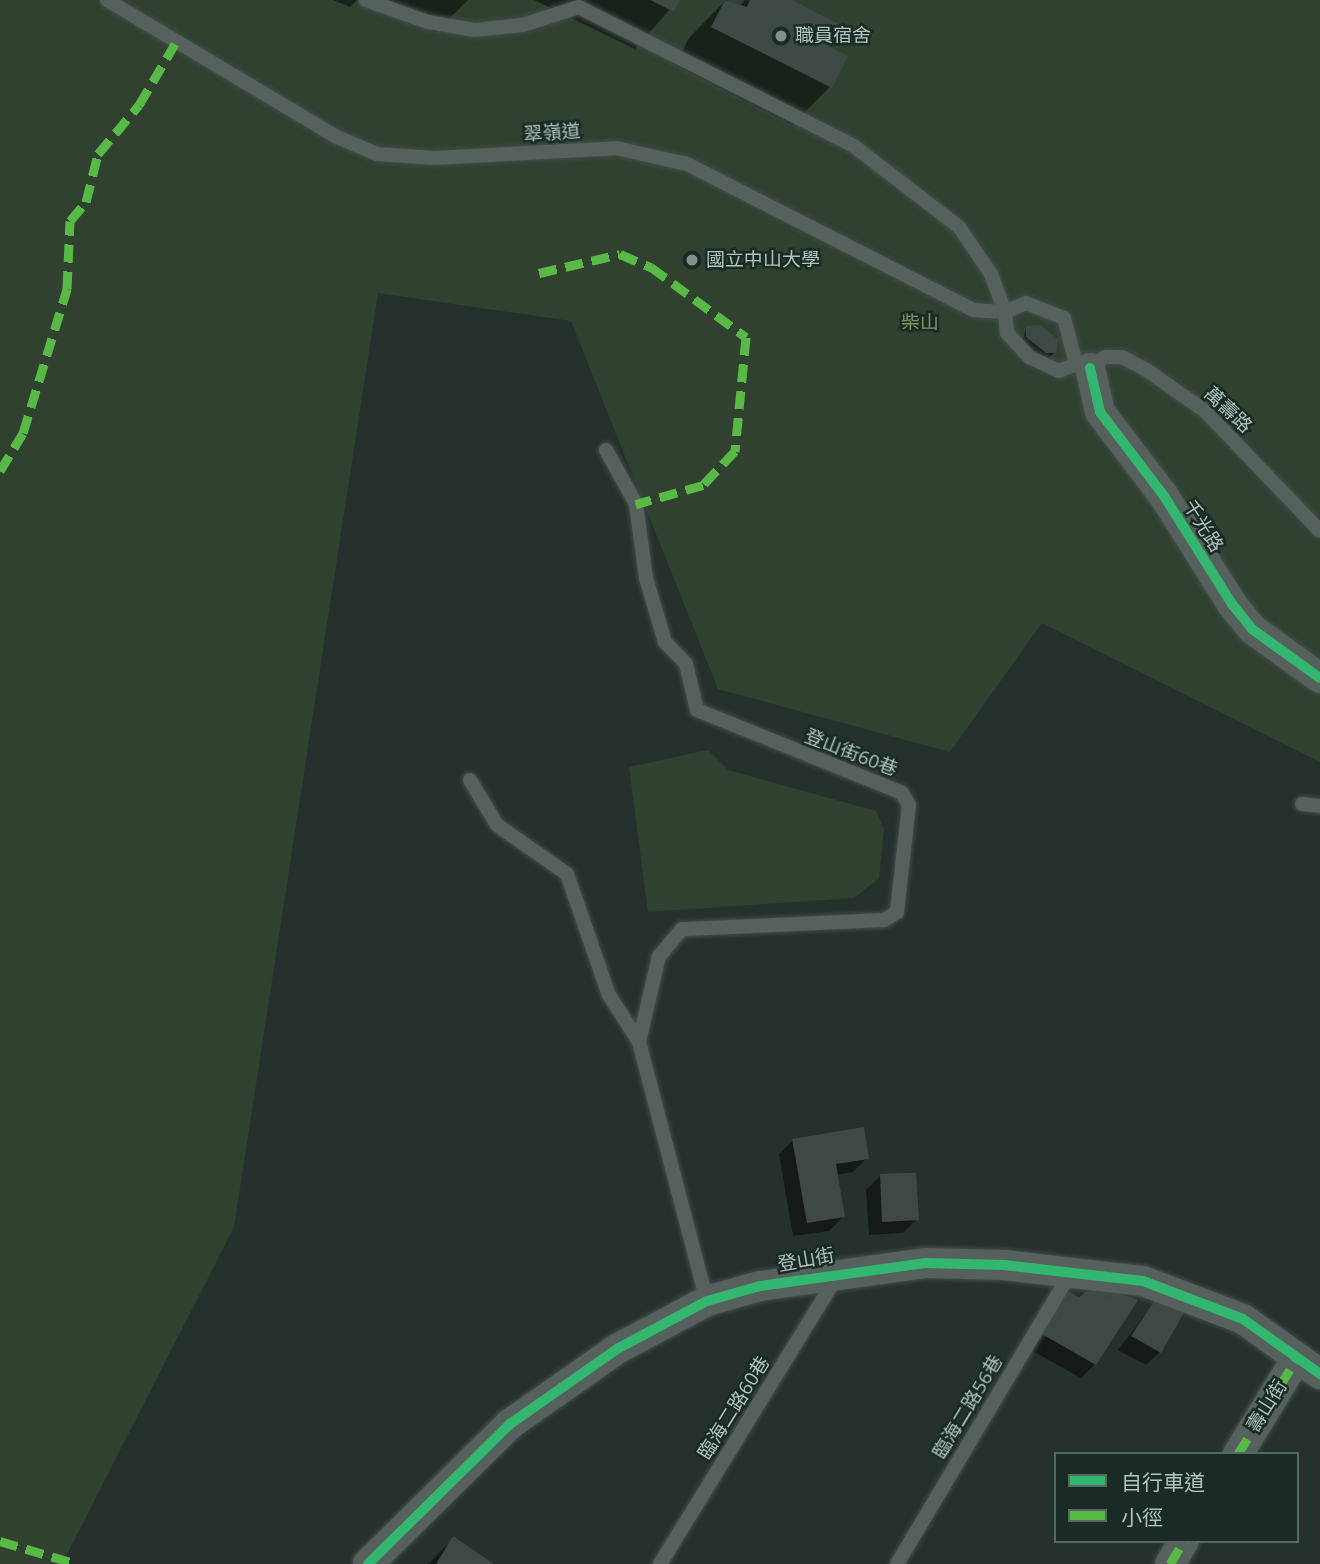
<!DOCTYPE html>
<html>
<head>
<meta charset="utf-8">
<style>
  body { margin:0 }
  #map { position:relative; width:1320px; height:1564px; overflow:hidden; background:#26312e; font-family:"Open Sans","Noto Sans TC",sans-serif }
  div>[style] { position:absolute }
  .green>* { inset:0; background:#304130 }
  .shadow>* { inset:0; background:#0007 }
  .building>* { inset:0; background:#3e4845 }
  .roads { filter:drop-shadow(0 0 2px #444c4a) drop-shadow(0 0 2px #444c4a) }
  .lane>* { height:14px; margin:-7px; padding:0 7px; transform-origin:7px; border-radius:7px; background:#56605c }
  .street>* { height:30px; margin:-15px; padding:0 15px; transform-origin:15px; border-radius:15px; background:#56605c }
  .quiet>* { height:9px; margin-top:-4.5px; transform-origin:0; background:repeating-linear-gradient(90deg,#58b947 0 18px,transparent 0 27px) }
  .cycleway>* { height:10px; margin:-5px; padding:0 5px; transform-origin:5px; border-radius:5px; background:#33b770 }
  .dots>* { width:19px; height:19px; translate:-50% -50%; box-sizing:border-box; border:4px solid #1a2b26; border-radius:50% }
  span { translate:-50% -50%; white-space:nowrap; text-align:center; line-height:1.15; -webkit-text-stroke:5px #1a2b26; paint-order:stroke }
  .poi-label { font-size:19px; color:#afc4bd }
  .left { translate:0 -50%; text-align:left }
  .street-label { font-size:19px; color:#afc4bd }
  .park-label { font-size:19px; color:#869368 }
  .legend { position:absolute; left:1054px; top:1452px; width:245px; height:91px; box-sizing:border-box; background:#1a2b26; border:2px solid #566862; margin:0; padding:9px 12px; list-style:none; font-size:21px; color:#afc4bd }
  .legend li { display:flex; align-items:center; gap:14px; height:35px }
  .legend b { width:35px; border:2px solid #566862 }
</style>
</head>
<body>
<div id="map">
  <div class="green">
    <div style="clip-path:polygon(0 0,1320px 0,1320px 762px,1042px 623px,950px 752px,718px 689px,571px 321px,378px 293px,234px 1227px,62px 1564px,0 1564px)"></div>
    <div style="clip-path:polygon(708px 750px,728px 770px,876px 811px,884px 829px,879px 878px,854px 898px,648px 912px,629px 767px)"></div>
  </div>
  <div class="shadow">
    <div style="clip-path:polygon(333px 0,357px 0,350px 7px)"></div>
    <div style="clip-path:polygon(383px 0,468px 0,436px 32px,380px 5px)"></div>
    <div style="clip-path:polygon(534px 0,678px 0,635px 49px)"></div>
    <div style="clip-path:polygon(726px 0,739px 6px,745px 0,788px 0,825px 47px,830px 87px,792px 125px,675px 65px,689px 38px)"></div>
    <div style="clip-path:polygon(1027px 327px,1055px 352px,1048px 359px,1039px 359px,1021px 344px)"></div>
    <div style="clip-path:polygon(793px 1140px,867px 1158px,853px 1172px,836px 1175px,843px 1217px,829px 1231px,793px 1236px,779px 1154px)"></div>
    <div style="clip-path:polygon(880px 1176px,917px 1219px,903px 1233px,869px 1235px,866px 1190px)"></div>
    <div style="clip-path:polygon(1058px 1288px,1095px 1364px,1081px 1378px,1020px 1344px)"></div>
    <div style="clip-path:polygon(1155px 1302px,1160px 1352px,1146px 1365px,1118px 1350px)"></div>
    <div style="clip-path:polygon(453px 1539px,491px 1564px,428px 1564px)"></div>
  </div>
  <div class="building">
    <div style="clip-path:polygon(650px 0,680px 0,674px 12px)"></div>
    <div style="clip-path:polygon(725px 0,747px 7px,750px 0,792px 0,839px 24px,828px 46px,848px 56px,832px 88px,711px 27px)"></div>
    <div style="clip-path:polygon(1040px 325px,1059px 340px,1056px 353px,1046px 353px,1026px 337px,1026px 326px)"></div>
    <div style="clip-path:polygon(864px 1127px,869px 1159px,836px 1164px,845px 1217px,807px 1223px,792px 1139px)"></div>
    <div style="clip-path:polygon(900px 1173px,916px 1173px,919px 1220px,882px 1222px,880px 1174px)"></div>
    <div style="clip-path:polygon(1096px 1285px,1138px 1300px,1096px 1365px,1033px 1329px,1058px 1286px,1079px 1297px)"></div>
    <div style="clip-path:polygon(1155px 1300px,1188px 1306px,1161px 1353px,1131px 1336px)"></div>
    <div style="clip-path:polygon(453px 1536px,494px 1564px,436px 1564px)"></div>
  </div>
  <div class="roads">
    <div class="lane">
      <div style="left:107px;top:0;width:268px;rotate:30.8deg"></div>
      <div style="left:337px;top:137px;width:43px;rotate:23deg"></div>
      <div style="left:377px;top:154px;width:57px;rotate:4deg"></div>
      <div style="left:434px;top:158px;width:182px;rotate:-3.1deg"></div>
      <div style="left:616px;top:148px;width:73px;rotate:12.7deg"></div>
      <div style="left:687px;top:164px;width:322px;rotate:27deg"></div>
      <div style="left:974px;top:310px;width:31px;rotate:4deg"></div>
      <div style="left:1005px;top:312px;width:40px;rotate:-110.2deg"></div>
      <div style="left:991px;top:274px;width:57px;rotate:-124.2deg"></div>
      <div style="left:959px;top:227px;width:133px;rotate:-142.4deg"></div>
      <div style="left:854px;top:146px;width:308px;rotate:-153.2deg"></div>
      <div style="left:579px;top:7px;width:59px;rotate:162.2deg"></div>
      <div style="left:523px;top:25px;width:49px;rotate:174.2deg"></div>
      <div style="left:474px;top:30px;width:47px;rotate:-170.1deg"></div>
      <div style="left:428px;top:22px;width:66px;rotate:-160.5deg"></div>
      <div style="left:1076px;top:364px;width:48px;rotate:-104.6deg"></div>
      <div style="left:1064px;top:318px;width:41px;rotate:-158.5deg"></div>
      <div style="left:1026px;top:303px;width:23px;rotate:157deg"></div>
      <div style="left:1005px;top:312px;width:21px;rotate:85deg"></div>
      <div style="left:1007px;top:333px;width:33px;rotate:47deg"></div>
      <div style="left:1029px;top:357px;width:33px;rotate:25deg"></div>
      <div style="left:1059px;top:371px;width:18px;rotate:-22deg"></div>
      <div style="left:1076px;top:364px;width:15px;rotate:16deg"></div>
      <div style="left:1090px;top:368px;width:19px;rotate:-36deg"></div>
      <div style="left:1105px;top:357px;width:17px"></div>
      <div style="left:1122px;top:357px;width:30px;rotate:28deg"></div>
      <div style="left:1148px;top:371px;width:70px;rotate:35.1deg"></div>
      <div style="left:1205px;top:411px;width:166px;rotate:46.2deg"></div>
      <div style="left:606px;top:450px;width:62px;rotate:60.9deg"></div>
      <div style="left:636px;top:504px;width:75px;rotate:82.3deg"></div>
      <div style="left:646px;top:578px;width:67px;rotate:73.5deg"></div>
      <div style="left:665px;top:642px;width:30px;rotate:46deg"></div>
      <div style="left:686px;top:664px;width:47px;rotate:76.6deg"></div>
      <div style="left:697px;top:710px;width:221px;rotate:22deg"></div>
      <div style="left:902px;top:793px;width:14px;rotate:60deg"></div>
      <div style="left:909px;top:805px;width:108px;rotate:96.4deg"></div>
      <div style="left:897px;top:912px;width:15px;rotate:148deg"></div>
      <div style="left:884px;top:920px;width:202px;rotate:177.4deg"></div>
      <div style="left:682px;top:929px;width:35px;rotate:130deg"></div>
      <div style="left:659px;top:956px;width:88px;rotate:103.1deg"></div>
      <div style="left:639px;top:1042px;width:268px;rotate:75.3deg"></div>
      <div style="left:470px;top:780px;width:52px;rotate:59deg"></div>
      <div style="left:497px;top:825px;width:85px;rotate:35deg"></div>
      <div style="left:567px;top:874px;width:128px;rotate:70.9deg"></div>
      <div style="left:609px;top:995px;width:56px;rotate:57.4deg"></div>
      <div style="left:1302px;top:804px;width:18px;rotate:6deg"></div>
      <div style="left:660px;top:1564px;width:339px;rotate:-58.4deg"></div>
      <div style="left:897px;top:1564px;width:341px;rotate:-59.2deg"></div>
    </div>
    <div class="street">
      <div style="left:1090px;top:368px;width:45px;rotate:77.2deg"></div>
      <div style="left:1100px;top:412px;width:106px;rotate:52.7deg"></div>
      <div style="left:1164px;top:496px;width:128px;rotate:57.8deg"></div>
      <div style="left:1232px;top:604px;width:32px;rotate:51deg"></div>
      <div style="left:1252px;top:629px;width:84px;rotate:35.8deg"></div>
      <div style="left:1238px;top:1454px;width:113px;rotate:-58.4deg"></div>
      <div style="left:368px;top:1564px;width:199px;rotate:-44.6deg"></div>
      <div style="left:510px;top:1424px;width:131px;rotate:-35deg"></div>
      <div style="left:617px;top:1349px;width:102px;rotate:-28.1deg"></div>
      <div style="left:707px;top:1301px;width:55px;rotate:-15.8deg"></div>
      <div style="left:760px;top:1286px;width:168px;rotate:-7.9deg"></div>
      <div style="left:926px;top:1263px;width:78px;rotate:1.5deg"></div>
      <div style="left:1004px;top:1265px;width:140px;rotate:6.6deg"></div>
      <div style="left:1143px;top:1281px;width:107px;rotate:20.8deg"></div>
      <div style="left:1243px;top:1319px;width:95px;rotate:35.5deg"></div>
      <div style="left:1170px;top:1564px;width:27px;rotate:-59deg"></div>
    </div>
  </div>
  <div class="quiet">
    <div style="left:539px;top:273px;width:83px;rotate:-13.2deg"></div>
    <div style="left:620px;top:254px;width:34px;rotate:23deg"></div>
    <div style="left:651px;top:267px;width:118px;rotate:36.4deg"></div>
    <div style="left:746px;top:337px;width:115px;rotate:95.5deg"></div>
    <div style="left:735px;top:451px;width:47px;rotate:133.3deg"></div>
    <div style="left:703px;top:485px;width:70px;rotate:164.2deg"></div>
    <div style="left:0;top:471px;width:44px;rotate:-58.8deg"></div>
    <div style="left:23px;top:433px;width:151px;rotate:-73deg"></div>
    <div style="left:67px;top:289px;width:68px;rotate:-87.5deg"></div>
    <div style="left:70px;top:221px;width:25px;rotate:-50deg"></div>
    <div style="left:86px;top:202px;width:49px;rotate:-76deg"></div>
    <div style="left:98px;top:154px;width:64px;rotate:-50.1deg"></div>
    <div style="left:139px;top:105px;width:71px;rotate:-59.5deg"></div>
    <div style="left:1238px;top:1454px;width:113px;rotate:-58.4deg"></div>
    <div style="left:0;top:1541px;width:80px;rotate:16.6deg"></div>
    <div style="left:1170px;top:1564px;width:27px;rotate:-59deg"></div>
  </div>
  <div class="cycleway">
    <div style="left:1090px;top:368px;width:45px;rotate:77.2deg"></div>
    <div style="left:1100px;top:412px;width:106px;rotate:52.7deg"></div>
    <div style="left:1164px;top:496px;width:128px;rotate:57.8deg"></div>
    <div style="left:1232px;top:604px;width:32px;rotate:51deg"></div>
    <div style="left:1252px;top:629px;width:84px;rotate:35.8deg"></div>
    <div style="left:368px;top:1564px;width:199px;rotate:-44.6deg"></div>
    <div style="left:510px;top:1424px;width:131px;rotate:-35deg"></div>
    <div style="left:617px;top:1349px;width:102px;rotate:-28.1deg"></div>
    <div style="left:707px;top:1301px;width:55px;rotate:-15.8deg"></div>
    <div style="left:760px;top:1286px;width:168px;rotate:-7.9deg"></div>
    <div style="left:926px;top:1263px;width:78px;rotate:1.5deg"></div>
    <div style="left:1004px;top:1265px;width:140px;rotate:6.6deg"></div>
    <div style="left:1143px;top:1281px;width:107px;rotate:20.8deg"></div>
    <div style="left:1243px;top:1319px;width:95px;rotate:35.5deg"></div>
  </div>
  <div class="dots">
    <div style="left:781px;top:36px;background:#7f918b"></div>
    <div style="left:692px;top:260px;background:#7f918b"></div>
  </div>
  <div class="poi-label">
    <span class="left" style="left:795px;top:36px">職員宿舍</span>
    <span class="left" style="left:706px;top:260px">國立中山大學</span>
  </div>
  <div class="street-label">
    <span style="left:552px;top:133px;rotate:-4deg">翠嶺道</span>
    <span style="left:1228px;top:410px;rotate:43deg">萬壽路</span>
    <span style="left:1203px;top:526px;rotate:58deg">千光路</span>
    <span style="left:851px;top:753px;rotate:21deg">登山街60巷</span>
    <span style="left:806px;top:1260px;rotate:-10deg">登山街</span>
    <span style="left:1267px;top:1406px;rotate:-58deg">壽山街</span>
    <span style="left:968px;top:1407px;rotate:-59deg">臨海二路56巷</span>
    <span style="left:734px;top:1408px;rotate:-58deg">臨海二路60巷</span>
  </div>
  <div class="park-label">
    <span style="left:920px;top:323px">柴山</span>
  </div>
  <ul class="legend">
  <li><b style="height:9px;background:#33b770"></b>自行車道</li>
  <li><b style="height:9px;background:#58b947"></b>小徑</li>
  </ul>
</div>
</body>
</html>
